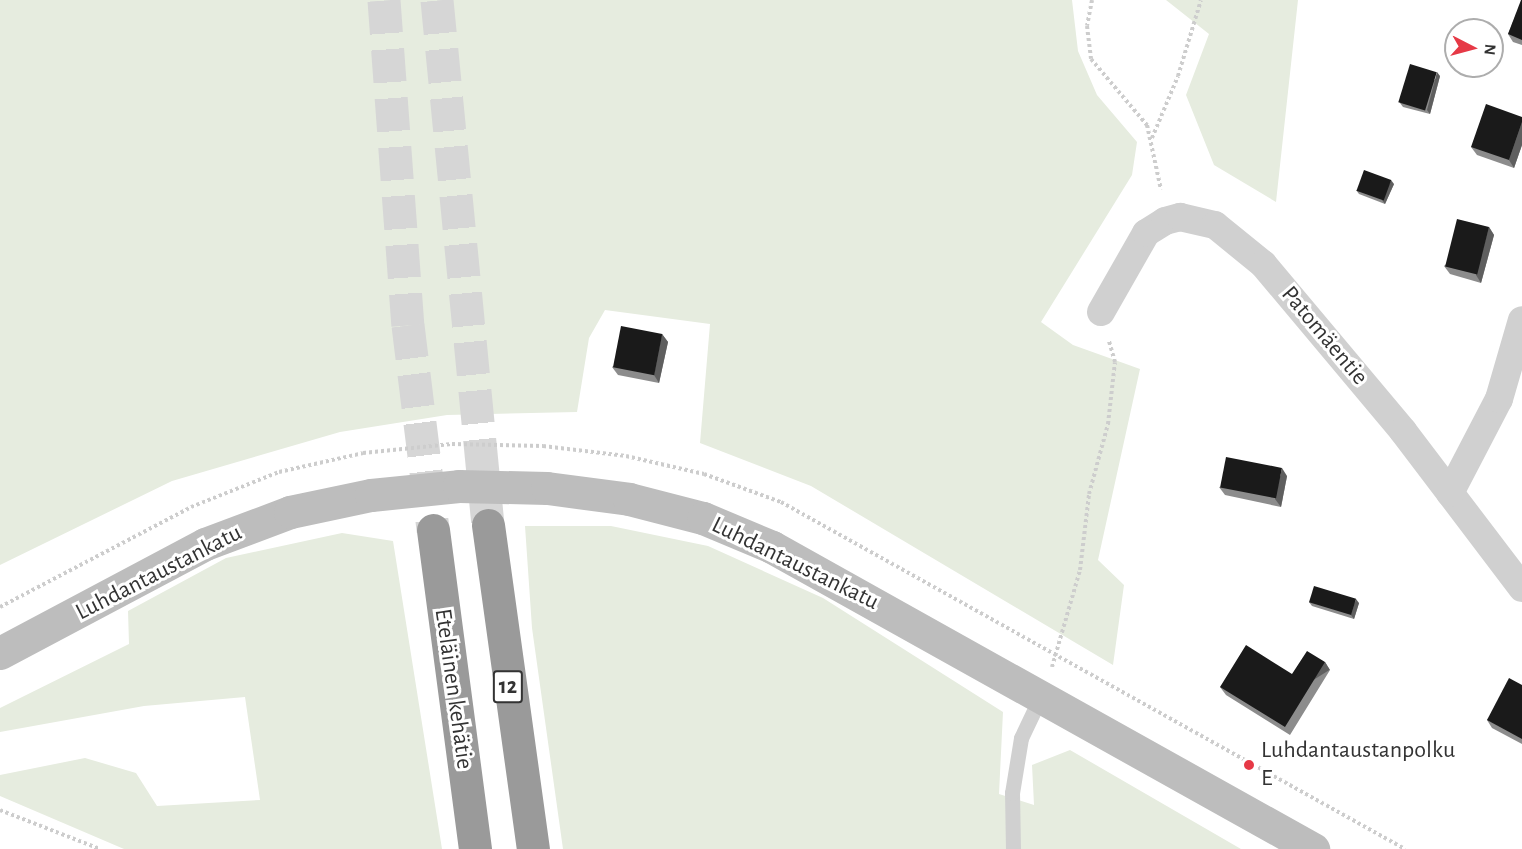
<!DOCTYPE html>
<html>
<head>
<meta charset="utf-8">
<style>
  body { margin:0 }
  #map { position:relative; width:1522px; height:849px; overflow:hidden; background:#fff; font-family:"Alegreya Sans",sans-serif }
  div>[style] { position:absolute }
  .green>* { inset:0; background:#e6ecdf }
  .highway-tunnel>* { height:33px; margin-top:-16.5px; transform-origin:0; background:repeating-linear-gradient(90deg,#d6d6d6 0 33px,transparent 0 49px) }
  .path>* { height:4px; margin-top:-2px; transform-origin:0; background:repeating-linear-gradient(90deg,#cdcdcd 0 3px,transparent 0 6px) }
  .lane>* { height:15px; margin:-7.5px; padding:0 7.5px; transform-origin:7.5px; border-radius:7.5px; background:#d0d0d0 }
  .street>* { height:28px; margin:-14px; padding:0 14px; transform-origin:14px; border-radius:14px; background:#d0d0d0 }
  .secondary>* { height:33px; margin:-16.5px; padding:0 16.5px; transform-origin:16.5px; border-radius:16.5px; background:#bdbdbd }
  .highway>* { height:33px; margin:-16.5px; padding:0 16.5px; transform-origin:16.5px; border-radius:16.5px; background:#9a9a9a }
  .wall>* { inset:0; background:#8c8c8c }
  .shaded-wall>* { inset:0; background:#5f5f5f; transform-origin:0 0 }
  .building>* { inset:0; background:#1a1a1a; transform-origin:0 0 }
  .dots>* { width:16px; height:16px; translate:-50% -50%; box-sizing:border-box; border:3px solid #fff; border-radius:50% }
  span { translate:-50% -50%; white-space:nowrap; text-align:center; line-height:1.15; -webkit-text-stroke:6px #fff; paint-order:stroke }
  .shield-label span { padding:2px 4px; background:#fff; border:2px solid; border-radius:4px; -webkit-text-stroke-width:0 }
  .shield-label { font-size:22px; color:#333; font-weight:700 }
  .street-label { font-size:24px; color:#333 }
  .poi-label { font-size:24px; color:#333 }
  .left { translate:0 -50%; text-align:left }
  .north { position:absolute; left:1444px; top:18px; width:60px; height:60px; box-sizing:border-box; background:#fff; border:2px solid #adadad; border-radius:50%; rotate:96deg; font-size:16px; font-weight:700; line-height:24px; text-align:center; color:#333 }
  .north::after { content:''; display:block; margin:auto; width:21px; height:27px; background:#e63946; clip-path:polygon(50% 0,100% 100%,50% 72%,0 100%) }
</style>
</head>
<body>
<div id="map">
  <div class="green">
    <div style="clip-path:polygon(0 0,1072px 0,1078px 51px,1097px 95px,1137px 142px,1132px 175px,1041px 322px,1073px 345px,1140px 369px,1098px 560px,1124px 585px,1113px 665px,811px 486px,700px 443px,710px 324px,605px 310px,589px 338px,577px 412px,447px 415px,340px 432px,172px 481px,0 565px)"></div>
    <div style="clip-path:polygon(1166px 0,1298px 0,1276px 202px,1214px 165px,1186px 95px,1209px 34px)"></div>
    <div style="clip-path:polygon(525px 526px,611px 526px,708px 546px,823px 598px,1003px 712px,999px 794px,1034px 805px,1032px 765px,1070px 750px,1241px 849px,563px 849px,532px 628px)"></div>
    <div style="clip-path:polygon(342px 533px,393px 541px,442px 849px,124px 849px,0 796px,0 775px,85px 758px,136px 773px,157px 806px,260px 800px,245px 697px,144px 706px,0 732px,0 708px,129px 644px,128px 611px,226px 558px)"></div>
  </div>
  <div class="highway-tunnel">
    <div style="left:384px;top:0;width:326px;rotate:85.8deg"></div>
    <div style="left:408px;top:325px;width:207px;rotate:83deg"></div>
    <div style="left:437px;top:0;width:527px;rotate:84.45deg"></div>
  </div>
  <div class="path">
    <div style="left:1092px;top:0;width:26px;rotate:101deg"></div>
    <div style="left:1087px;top:26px;width:33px;rotate:83deg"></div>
    <div style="left:1091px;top:59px;width:87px;rotate:49.7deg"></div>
    <div style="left:1147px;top:125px;width:66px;rotate:77.8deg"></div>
    <div style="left:1152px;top:138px;width:67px;rotate:-67.2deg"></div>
    <div style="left:1178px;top:76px;width:79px;rotate:-73.2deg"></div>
    <div style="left:0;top:607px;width:216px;rotate:-27.6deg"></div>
    <div style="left:191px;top:507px;width:95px;rotate:-21.7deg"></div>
    <div style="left:279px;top:472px;width:86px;rotate:-12.7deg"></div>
    <div style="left:363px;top:453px;width:89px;rotate:-5.8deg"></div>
    <div style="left:452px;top:444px;width:91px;rotate:1.3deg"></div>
    <div style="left:543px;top:446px;width:84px;rotate:6.9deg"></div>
    <div style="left:626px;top:456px;width:80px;rotate:13deg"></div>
    <div style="left:704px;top:474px;width:82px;rotate:20deg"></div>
    <div style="left:781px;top:502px;width:714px;rotate:29.08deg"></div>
    <div style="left:1052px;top:667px;width:101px;rotate:-73.9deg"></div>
    <div style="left:1080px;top:570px;width:77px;rotate:-83.2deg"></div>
    <div style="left:1089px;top:494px;width:73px;rotate:-74.8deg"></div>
    <div style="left:1108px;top:424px;width:62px;rotate:-83.6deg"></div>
    <div style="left:1115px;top:362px;width:22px;rotate:-106deg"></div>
    <div style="left:0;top:810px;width:107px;rotate:21.3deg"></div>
  </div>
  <div class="lane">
    <div style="left:1013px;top:849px;width:56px;rotate:-91deg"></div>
    <div style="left:1012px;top:793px;width:56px;rotate:-80.7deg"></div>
    <div style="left:1021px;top:738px;width:44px;rotate:-64.6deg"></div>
  </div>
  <div class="street">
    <div style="left:1101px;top:312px;width:91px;rotate:-60.3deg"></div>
    <div style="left:1146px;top:233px;width:22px;rotate:-32deg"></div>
    <div style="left:1165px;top:221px;width:16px;rotate:-15deg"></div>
    <div style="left:1180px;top:217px;width:36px;rotate:13deg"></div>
    <div style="left:1215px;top:225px;width:62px;rotate:39.1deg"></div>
    <div style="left:1263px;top:264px;width:218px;rotate:50deg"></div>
    <div style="left:1403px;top:431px;width:197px;rotate:52.8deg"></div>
    <div style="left:1450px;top:493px;width:106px;rotate:-62.5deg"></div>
    <div style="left:1499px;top:399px;width:82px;rotate:-73.8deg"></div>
  </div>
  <div class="secondary">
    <div style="left:0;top:653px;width:232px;rotate:-28deg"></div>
    <div style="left:205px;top:544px;width:91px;rotate:-20.6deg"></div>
    <div style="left:290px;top:512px;width:83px;rotate:-11.9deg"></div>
    <div style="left:371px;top:495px;width:88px;rotate:-5.8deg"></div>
    <div style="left:459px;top:486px;width:88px;rotate:1.3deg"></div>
    <div style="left:547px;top:488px;width:83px;rotate:7.6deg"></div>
    <div style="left:629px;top:499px;width:76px;rotate:14.4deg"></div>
    <div style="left:703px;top:518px;width:75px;rotate:22.8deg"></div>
    <div style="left:772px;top:547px;width:620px;rotate:29.17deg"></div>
  </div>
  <div class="highway">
    <div style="left:488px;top:525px;width:327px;rotate:82.1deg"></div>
    <div style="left:433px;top:530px;width:322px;rotate:82.5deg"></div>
  </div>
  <div class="wall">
    <div style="clip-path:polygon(1522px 0,1522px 45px,1513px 42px,1508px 34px)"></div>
    <div style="clip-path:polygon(1440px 76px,1430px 114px,1403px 107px,1400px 103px)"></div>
    <div style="clip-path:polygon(1522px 117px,1522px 145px,1514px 168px,1477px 155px,1471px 147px)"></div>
    <div style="clip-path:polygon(1394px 184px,1385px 204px,1359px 194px,1356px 190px)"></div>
    <div style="clip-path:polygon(1489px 227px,1494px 235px,1481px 283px,1450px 274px,1444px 266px)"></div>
    <div style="clip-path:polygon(662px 334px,668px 342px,659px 383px,618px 375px,612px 367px)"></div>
    <div style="clip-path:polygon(1287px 476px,1281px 507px,1225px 495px,1219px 487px)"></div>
    <div style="clip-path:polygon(1309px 602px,1359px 603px,1354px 619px,1312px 606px)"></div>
    <div style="clip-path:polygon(1325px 662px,1330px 670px,1290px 735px,1226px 695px,1220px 687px,1292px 674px)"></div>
    <div style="clip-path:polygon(1522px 685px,1522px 744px,1492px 728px,1487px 720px)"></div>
  </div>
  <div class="shaded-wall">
    <div style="clip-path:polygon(1437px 72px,1440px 76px,1430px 114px,1427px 110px)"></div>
    <div style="clip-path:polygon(1522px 122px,1522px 145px,1514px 168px,1509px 160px)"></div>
    <div style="clip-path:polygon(1391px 180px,1394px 184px,1385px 204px,1382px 200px)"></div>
    <div style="clip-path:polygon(1489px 227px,1494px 235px,1481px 283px,1476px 275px)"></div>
    <div style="clip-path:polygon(662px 334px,668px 342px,659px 383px,654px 375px)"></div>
    <div style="clip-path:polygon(1282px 468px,1287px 476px,1281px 507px,1275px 499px)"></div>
    <div style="clip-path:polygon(1356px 599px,1359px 603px,1354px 619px,1351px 615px)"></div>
    <div style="left:1325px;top:662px;width:9px;height:76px;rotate:58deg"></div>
  </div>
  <div class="building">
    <div style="clip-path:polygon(1521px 0,1522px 0,1522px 40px,1508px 34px)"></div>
    <div style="left:1410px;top:64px;width:28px;height:40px;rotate:17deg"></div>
    <div style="clip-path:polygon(1486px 104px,1522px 117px,1522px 122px,1509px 160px,1471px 147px)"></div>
    <div style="left:1364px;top:170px;width:29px;height:22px;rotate:20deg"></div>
    <div style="left:1457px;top:219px;width:33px;height:49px;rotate:14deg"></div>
    <div style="left:621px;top:326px;width:42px;height:42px;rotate:11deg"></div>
    <div style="left:1226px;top:457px;width:57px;height:31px;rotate:11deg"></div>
    <div style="left:1314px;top:586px;width:44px;height:17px;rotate:17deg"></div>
    <div style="clip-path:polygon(1246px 645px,1292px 674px,1307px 651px,1325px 662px,1285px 727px,1220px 687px)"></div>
    <div style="clip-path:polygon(1509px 678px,1522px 685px,1522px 739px,1487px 720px)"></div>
  </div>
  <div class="dots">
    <div style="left:1249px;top:765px;background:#e63946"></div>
  </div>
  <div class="shield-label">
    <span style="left:508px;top:687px">12</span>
  </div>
  <div class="street-label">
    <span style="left:1324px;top:336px;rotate:50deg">Patomäentie</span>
    <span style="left:795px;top:564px;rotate:26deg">Luhdantaustankatu</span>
    <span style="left:159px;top:573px;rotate:-27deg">Luhdantaustankatu</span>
    <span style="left:453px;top:689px;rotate:82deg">Eteläinen kehätie</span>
  </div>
  <div class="poi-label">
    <span class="left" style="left:1261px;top:765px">Luhdantaustanpolku<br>E</span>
  </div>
  <div class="north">N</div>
</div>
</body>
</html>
